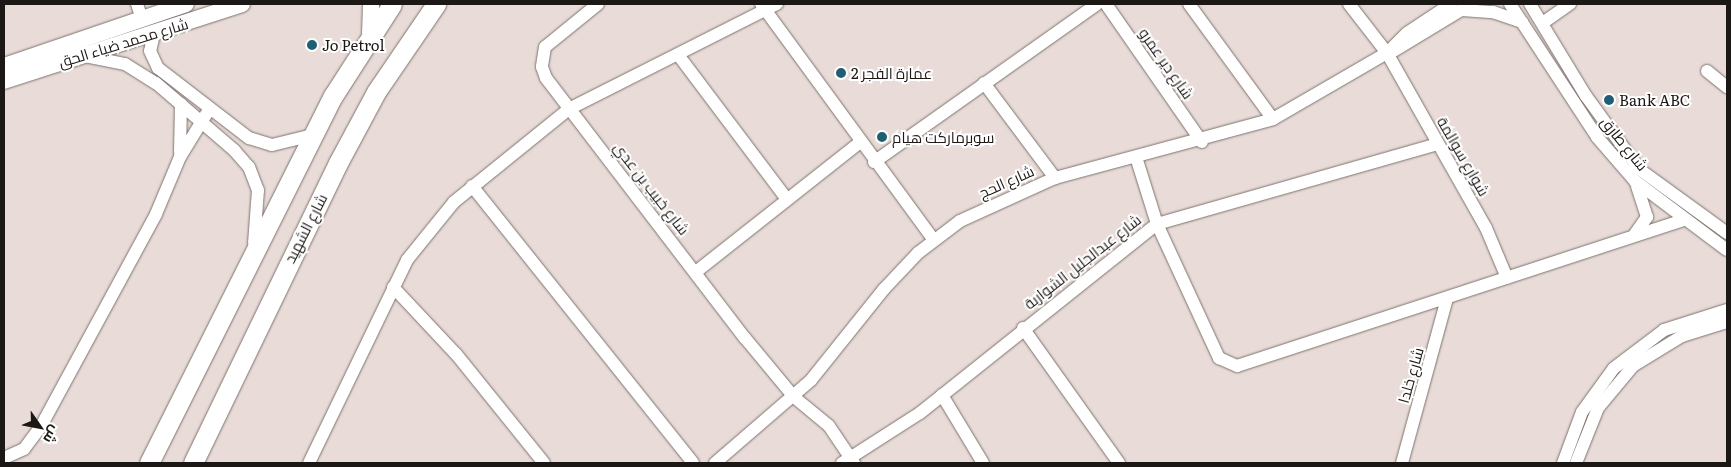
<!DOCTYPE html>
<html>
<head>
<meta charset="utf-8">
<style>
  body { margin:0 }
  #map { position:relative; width:1731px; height:467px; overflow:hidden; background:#e9dcd8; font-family:Literata,Cairo,serif }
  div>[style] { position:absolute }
  .roads { filter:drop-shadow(0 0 1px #7d726e) drop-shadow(0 0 1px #7d726e) }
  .minor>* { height:12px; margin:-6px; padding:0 6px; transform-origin:6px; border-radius:6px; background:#fff }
  .major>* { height:16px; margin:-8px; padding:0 8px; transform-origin:8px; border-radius:8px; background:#fff }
  .highway>* { height:19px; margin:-9.5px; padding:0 9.5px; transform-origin:9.5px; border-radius:9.5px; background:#fff }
  .dots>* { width:14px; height:14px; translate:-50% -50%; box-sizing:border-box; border:2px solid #fff; border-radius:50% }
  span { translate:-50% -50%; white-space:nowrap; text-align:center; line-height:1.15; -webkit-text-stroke:4px #fff; paint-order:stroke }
  .street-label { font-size:15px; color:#1c1816 }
  .poi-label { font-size:15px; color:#1c1816 }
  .left { translate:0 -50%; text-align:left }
  .frame { position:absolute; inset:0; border:5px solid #1c1816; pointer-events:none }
  .north { position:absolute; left:15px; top:402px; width:50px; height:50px; -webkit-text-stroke:4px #fff; paint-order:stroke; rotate:123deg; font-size:14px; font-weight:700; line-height:20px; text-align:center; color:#1c1816 }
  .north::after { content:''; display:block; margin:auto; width:18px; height:22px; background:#1c1816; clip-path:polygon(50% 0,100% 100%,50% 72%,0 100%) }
</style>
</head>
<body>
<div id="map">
  <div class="roads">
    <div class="minor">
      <div style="left:137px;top:4px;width:16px;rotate:72deg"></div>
      <div style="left:598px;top:4px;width:68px;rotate:140.9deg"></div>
      <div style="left:545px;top:47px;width:20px;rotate:99deg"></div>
      <div style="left:542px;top:67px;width:12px;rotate:70deg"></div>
      <div style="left:546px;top:78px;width:327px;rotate:52.6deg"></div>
      <div style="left:745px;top:338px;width:77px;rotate:50.3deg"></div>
      <div style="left:794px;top:397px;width:45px;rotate:39.6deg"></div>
      <div style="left:829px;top:426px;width:45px;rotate:56deg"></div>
      <div style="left:761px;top:4px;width:291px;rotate:53.8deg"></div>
      <div style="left:1106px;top:4px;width:168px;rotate:55.2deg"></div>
      <div style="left:1189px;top:4px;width:142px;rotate:53.9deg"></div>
      <div style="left:1349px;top:4px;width:62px;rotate:52.2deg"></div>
      <div style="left:1387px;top:53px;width:201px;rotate:60.5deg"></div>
      <div style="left:1486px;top:228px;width:54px;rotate:67.2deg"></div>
      <div style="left:1510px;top:4px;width:159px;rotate:56.8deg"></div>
      <div style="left:1597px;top:137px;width:58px;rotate:49.2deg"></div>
      <div style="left:1635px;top:181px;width:115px;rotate:36.9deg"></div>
      <div style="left:1530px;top:4px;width:108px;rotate:58.7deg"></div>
      <div style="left:1586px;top:96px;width:90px;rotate:54deg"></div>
      <div style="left:1639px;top:169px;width:109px;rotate:36deg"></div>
      <div style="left:1462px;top:10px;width:31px;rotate:4deg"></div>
      <div style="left:1493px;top:12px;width:31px;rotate:19deg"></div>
      <div style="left:1544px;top:22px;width:32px;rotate:-35deg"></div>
      <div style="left:154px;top:34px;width:17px;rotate:103deg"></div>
      <div style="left:150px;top:51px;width:19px;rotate:65deg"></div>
      <div style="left:158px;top:68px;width:115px;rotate:37.6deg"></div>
      <div style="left:249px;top:138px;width:24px;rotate:17deg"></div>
      <div style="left:272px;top:145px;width:42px;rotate:-13.7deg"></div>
      <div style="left:1390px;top:53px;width:95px;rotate:-31.2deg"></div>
      <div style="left:85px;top:56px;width:41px;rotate:11.3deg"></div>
      <div style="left:125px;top:64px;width:36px;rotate:32deg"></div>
      <div style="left:156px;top:83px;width:103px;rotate:40.7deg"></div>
      <div style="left:234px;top:150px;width:23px;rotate:49deg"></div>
      <div style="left:249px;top:167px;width:25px;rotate:69deg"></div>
      <div style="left:258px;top:190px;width:53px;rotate:94.3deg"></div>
      <div style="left:679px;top:56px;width:178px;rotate:53deg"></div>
      <div style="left:1707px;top:71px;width:26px;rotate:39deg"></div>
      <div style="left:984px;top:83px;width:119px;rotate:53.2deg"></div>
      <div style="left:180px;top:152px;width:48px;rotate:-88.8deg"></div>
      <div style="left:1136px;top:157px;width:70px;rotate:72.6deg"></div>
      <div style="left:1157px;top:224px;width:148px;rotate:65.2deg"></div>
      <div style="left:1219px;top:358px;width:20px;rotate:24deg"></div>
      <div style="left:1237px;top:366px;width:469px;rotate:-18.1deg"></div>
      <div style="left:874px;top:162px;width:273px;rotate:-35.3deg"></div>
      <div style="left:472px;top:186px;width:354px;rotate:51.4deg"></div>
      <div style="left:1635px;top:234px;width:21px;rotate:-55deg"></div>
      <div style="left:1647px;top:217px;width:33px;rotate:-108deg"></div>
      <div style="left:697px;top:271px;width:206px;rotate:-38.3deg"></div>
      <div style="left:393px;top:287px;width:92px;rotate:46.8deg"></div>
      <div style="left:456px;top:354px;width:140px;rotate:51.1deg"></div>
      <div style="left:1023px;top:328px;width:166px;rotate:54.6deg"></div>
      <div style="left:942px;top:395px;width:79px;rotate:58.9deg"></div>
      <div style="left:4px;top:458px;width:22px;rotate:-24deg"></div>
      <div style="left:24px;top:449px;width:26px;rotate:-53deg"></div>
      <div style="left:40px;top:428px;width:243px;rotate:-61.5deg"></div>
      <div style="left:156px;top:214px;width:62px;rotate:-67.2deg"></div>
      <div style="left:180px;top:157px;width:57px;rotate:-58.5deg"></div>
      <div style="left:309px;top:463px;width:225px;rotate:-64.2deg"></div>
      <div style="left:407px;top:260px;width:75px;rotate:-51deg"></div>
      <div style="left:454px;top:202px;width:148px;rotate:-39deg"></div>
      <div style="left:569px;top:109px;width:233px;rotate:-26.8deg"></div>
      <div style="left:715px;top:463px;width:127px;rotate:-40.8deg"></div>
      <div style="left:811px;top:380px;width:117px;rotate:-51.3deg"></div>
      <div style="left:884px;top:289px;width:50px;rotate:-46.6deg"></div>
      <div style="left:918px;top:253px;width:53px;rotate:-37.3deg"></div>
      <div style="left:960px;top:221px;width:104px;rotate:-24.4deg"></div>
      <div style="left:1055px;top:178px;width:226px;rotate:-15.1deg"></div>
      <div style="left:1273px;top:119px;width:132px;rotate:-30.1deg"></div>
      <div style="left:1387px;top:53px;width:28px;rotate:-45deg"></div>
      <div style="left:1407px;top:33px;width:53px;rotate:-33.4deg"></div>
      <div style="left:842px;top:463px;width:93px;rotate:-32.7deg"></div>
      <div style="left:920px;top:413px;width:303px;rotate:-38.6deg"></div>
      <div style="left:1157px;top:224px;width:291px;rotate:-15.9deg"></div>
      <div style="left:1402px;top:463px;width:170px;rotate:-74.7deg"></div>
      <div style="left:1563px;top:463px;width:54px;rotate:-69.6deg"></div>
      <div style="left:1582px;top:412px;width:54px;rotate:-54deg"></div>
      <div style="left:1614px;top:368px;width:63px;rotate:-37.2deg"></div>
      <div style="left:1664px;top:330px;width:66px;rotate:-17.6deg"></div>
      <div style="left:1576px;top:463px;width:59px;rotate:-68.2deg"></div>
      <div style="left:1598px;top:408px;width:55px;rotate:-50.2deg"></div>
      <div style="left:1633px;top:366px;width:57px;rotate:-31.5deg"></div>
      <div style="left:1682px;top:336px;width:47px;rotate:-17.3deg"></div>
    </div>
    <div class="major">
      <div style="left:370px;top:34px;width:30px;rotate:-88deg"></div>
      <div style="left:4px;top:66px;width:192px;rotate:-18.8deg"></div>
      <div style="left:4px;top:81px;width:250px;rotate:-17.9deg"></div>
    </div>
    <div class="highway">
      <div style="left:149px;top:463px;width:411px;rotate:-63.4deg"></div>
      <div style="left:333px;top:96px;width:109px;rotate:-57.3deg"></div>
      <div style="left:193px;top:463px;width:333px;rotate:-64.2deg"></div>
      <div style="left:338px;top:163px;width:81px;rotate:-61.8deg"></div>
      <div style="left:376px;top:92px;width:107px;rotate:-55.7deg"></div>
    </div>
  </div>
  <div class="dots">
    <div style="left:312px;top:45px;background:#1e5f74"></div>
    <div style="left:841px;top:73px;background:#1e5f74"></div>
    <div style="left:1609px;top:100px;background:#1e5f74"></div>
    <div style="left:882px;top:137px;background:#1e5f74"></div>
  </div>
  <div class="street-label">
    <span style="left:123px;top:42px;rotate:-17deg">شارع محمد ضياء الحق</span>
    <span style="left:1167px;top:63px;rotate:55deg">شارع دير عمرو</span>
    <span style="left:1625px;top:143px;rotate:51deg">شارع طارق</span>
    <span style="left:1464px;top:156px;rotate:60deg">شوارع سوالمة</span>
    <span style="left:1006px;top:181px;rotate:-24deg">شارع الحج</span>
    <span style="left:652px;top:188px;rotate:52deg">شارع خبيب بن عدي</span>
    <span style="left:305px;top:228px;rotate:-63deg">شارع الشهيد</span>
    <span style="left:1082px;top:261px;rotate:-38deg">شارع عبدالجليل الشواربة</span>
    <span style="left:1410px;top:375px;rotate:-74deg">شارع خلدا</span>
  </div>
  <div class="poi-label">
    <span class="left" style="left:322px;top:45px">Jo Petrol</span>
    <span class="left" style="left:851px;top:73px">عمارة الفجر 2</span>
    <span class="left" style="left:1619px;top:100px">Bank ABC</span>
    <span class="left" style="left:892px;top:137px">سوبرماركت هيام</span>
  </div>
  <div class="frame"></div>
  <div class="north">ش</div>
</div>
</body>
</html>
